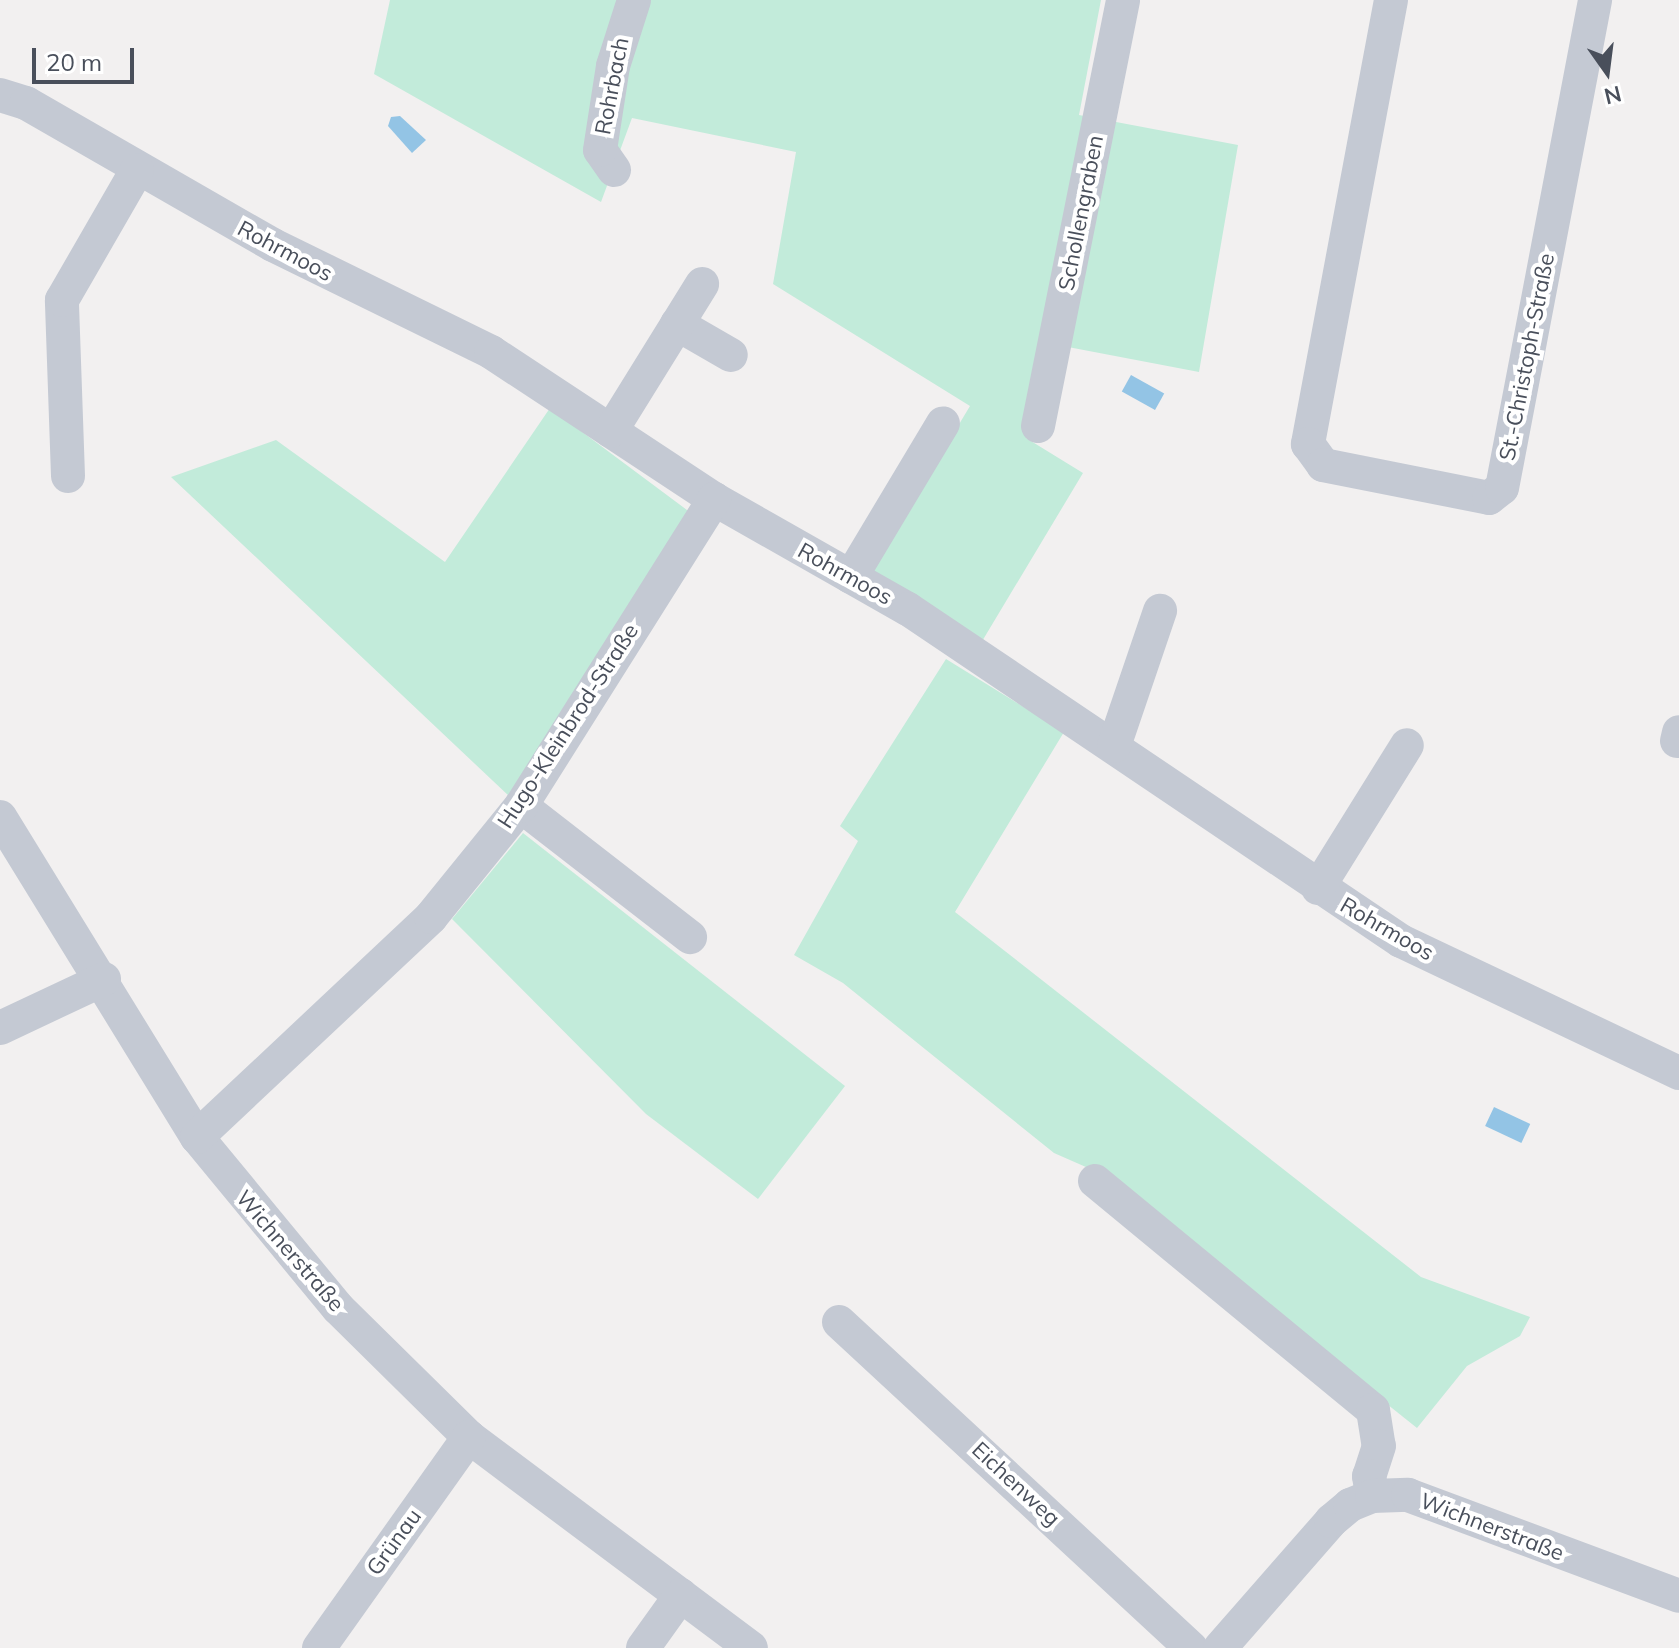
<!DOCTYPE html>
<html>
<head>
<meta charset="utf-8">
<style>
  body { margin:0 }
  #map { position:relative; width:1679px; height:1648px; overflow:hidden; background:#f2f0f0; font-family:Mulish,sans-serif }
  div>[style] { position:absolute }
  .green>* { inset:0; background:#c2ebda }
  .water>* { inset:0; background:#93c4e5; transform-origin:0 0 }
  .minor>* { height:34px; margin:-17px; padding:0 17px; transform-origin:17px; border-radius:17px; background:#c4c9d3 }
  span { translate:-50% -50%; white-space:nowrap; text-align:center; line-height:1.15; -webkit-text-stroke:8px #fff; paint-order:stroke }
  .street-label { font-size:22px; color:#494f5b }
  .north { position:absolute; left:1567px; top:32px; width:80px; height:80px; -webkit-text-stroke:6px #fff; paint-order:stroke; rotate:166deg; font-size:22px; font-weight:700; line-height:32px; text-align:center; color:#494f5b }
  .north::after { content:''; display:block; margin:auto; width:28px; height:36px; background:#494f5b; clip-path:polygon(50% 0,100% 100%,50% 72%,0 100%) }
  .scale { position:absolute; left:32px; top:48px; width:102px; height:36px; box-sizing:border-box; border:4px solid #494f5b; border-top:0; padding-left:10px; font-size:24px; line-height:28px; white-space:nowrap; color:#494f5b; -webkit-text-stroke:6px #fff; paint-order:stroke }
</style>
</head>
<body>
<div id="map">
  <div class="green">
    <div style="clip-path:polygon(390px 0,1101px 0,1079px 115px,1238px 145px,1199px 372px,1047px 343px,1026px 438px,1083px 473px,981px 643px,868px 576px,970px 406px,773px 284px,796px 152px,632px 118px,601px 202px,374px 74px)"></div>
    <div style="clip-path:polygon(550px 408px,691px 513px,510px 797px,171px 477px,276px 440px,445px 562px)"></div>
    <div style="clip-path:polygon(946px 659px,1064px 732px,955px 912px,1421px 1277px,1530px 1317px,1520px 1336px,1467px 1366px,1417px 1428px,1095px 1171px,1054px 1153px,843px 983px,794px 955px,858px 841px,840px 826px)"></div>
    <div style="clip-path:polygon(523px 833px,845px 1086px,758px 1199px,646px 1114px,452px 919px)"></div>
  </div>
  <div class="water">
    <div style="clip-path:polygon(400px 116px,426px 140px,412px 153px,388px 126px,391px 117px)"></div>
    <div style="left:1131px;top:375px;width:38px;height:19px;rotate:29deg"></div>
    <div style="left:1494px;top:1107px;width:40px;height:21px;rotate:25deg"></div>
  </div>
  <div class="minor">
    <div style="left:1391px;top:0;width:452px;rotate:100.6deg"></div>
    <div style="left:1308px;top:444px;width:26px;rotate:54deg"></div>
    <div style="left:1323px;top:465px;width:169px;rotate:11.2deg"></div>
    <div style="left:1489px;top:498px;width:16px;rotate:-38deg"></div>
    <div style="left:1502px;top:488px;width:497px;rotate:-79.2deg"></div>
    <div style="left:0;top:95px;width:27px;rotate:17deg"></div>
    <div style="left:26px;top:103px;width:285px;rotate:29.9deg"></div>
    <div style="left:273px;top:245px;width:243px;rotate:26.1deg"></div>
    <div style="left:491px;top:352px;width:267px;rotate:33.4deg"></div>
    <div style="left:714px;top:499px;width:223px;rotate:29.6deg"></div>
    <div style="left:908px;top:609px;width:594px;rotate:33.96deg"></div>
    <div style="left:1401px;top:941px;width:308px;rotate:25.4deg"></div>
    <div style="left:614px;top:170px;width:24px;rotate:-125deg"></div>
    <div style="left:600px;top:150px;width:85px;rotate:-81.2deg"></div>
    <div style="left:613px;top:66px;width:69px;rotate:-72.3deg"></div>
    <div style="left:677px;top:324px;width:62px;rotate:29.9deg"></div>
    <div style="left:1038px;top:426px;width:434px;rotate:-78.7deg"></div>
    <div style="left:611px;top:431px;width:173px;rotate:-58.2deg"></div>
    <div style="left:68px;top:476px;width:176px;rotate:-92deg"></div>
    <div style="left:62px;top:300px;width:150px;rotate:-60deg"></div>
    <div style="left:851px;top:577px;width:179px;rotate:-59.1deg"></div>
    <div style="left:1677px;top:741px;width:9px;rotate:-77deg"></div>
    <div style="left:1114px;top:746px;width:143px;rotate:-71.2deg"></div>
    <div style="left:521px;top:806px;width:214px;rotate:37.8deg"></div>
    <div style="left:0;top:817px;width:376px;rotate:58.4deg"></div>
    <div style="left:197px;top:1137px;width:222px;rotate:50.5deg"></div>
    <div style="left:338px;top:1308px;width:184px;rotate:44.6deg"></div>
    <div style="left:469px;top:1437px;width:352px;rotate:36.8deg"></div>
    <div style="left:1318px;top:888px;width:168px;rotate:-58.1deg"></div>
    <div style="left:0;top:1028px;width:115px;rotate:-25.2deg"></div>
    <div style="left:197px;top:1137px;width:321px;rotate:-43.2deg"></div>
    <div style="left:431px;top:917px;width:143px;rotate:-51deg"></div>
    <div style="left:521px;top:806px;width:363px;rotate:-57.8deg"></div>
    <div style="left:1095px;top:1181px;width:360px;rotate:39.5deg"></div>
    <div style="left:1373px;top:1410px;width:36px;rotate:81deg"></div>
    <div style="left:1379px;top:1446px;width:32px;rotate:108deg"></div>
    <div style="left:1369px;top:1476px;width:20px;rotate:81deg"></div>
    <div style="left:839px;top:1322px;width:480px;rotate:42.8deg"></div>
    <div style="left:319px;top:1648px;width:259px;rotate:-54.6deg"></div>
    <div style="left:643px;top:1648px;width:65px;rotate:-54.4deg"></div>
    <div style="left:1220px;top:1648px;width:169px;rotate:-48.8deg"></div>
    <div style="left:1331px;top:1521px;width:25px;rotate:-40deg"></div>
    <div style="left:1350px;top:1505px;width:24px;rotate:-22deg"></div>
    <div style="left:1372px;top:1496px;width:36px;rotate:-2deg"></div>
    <div style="left:1408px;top:1495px;width:289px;rotate:20.4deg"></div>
  </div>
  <div class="street-label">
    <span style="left:612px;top:86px;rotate:-79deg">Rohrbach</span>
    <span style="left:1081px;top:213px;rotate:-79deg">Schollengraben</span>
    <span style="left:285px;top:251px;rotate:28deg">Rohrmoos</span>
    <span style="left:1527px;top:357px;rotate:-79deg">St.-Christoph-Straße</span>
    <span style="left:845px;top:574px;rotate:29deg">Rohrmoos</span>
    <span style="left:568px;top:726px;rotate:-57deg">Hugo-Kleinbrod-Straße</span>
    <span style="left:1387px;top:929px;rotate:30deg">Rohrmoos</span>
    <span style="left:290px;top:1251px;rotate:49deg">Wichnerstraße</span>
    <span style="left:1016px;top:1484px;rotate:43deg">Eichenweg</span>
    <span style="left:1492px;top:1527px;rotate:21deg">Wichnerstraße</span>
    <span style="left:394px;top:1542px;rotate:-54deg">Grünau</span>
  </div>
  <div class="north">N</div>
  <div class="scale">20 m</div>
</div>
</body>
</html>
